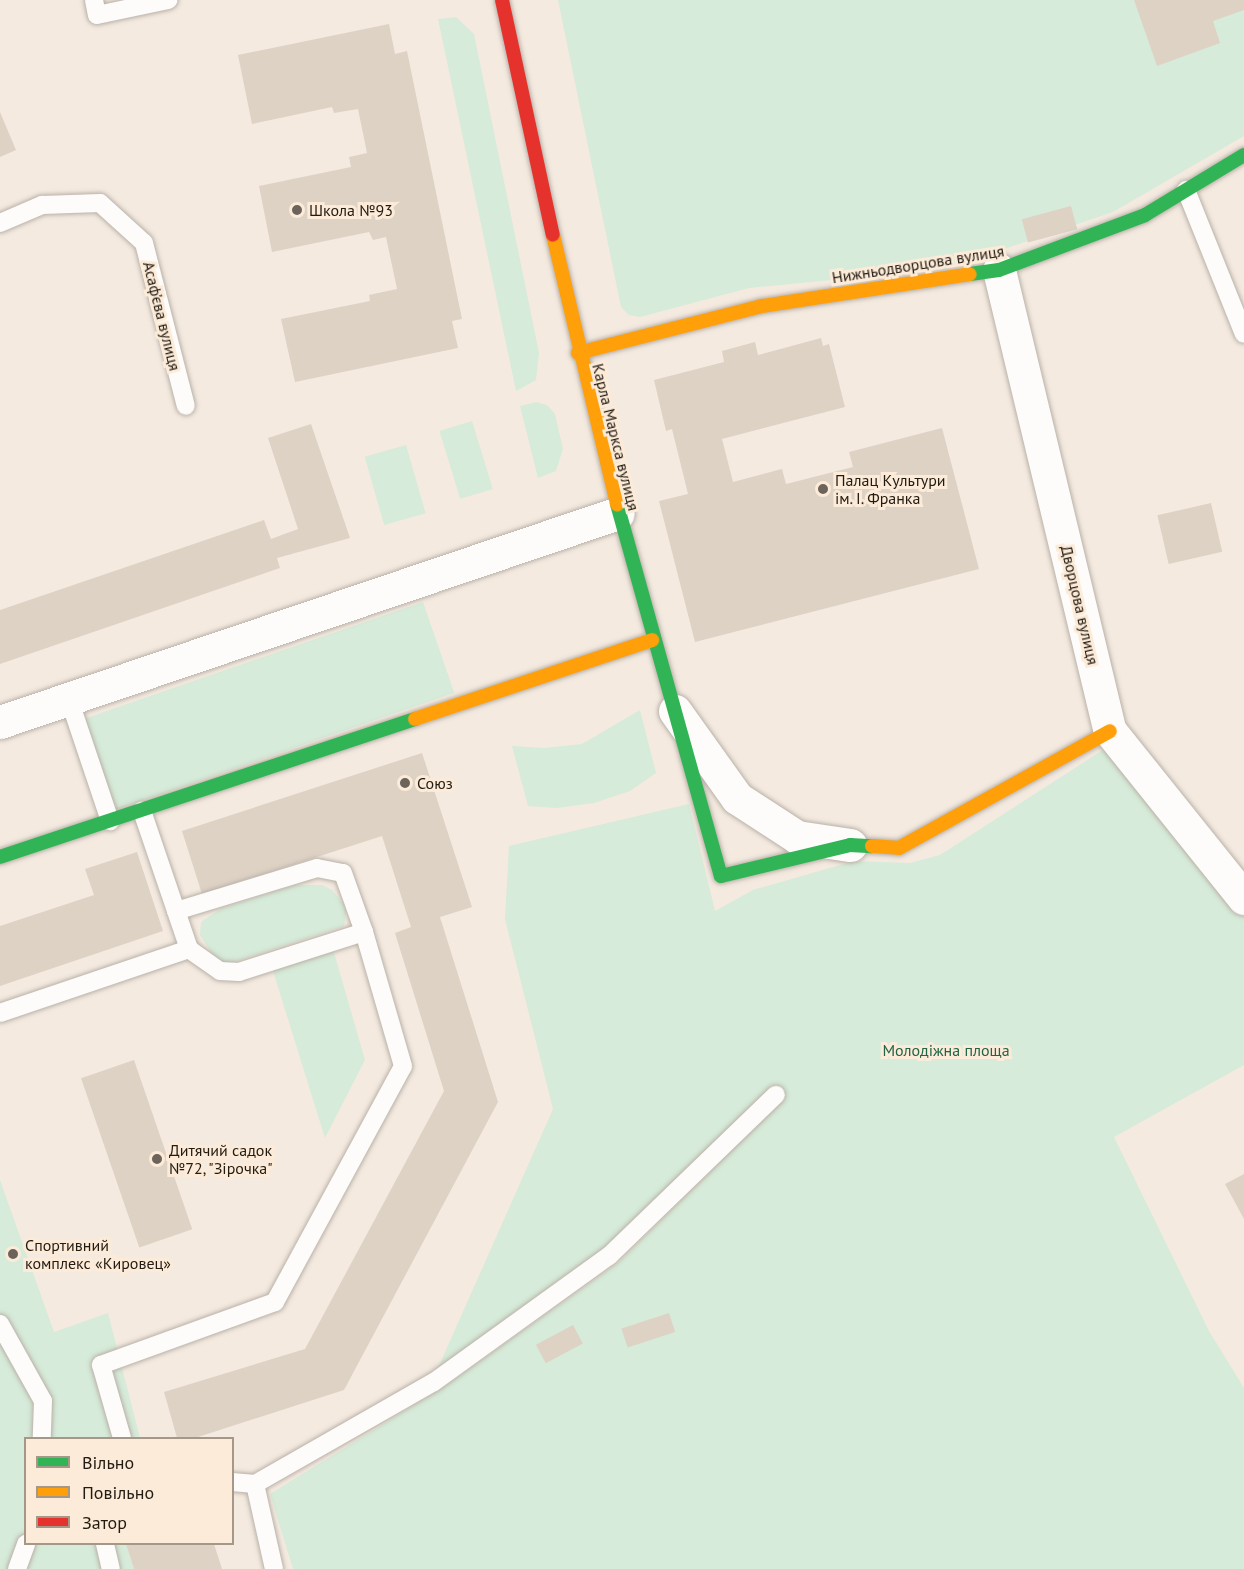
<!DOCTYPE html>
<html>
<head>
<meta charset="utf-8">
<style>
  body { margin:0 }
  #map { position:relative; width:1244px; height:1569px; overflow:hidden; background:#f4eae0; font-family:"PT Sans",sans-serif }
  div>[style] { position:absolute }
  .green>* { inset:0; background:#d6ebd9; transform-origin:0 0 }
  .building>* { inset:0; background:#ded2c5; transform-origin:0 0 }
  .roads { filter:drop-shadow(0 0 2px #b9b1a8) drop-shadow(0 0 2px #b9b1a8) }
  .lane>* { height:18px; margin:-9px; padding:0 9px; transform-origin:9px; border-radius:9px; background:#fdfcfa }
  .street>* { height:33px; margin:-16.5px; padding:0 16.5px; transform-origin:16.5px; border-radius:16.5px; background:#fdfcfa }
  .fast>* { height:14px; margin:-7px; padding:0 7px; transform-origin:7px; border-radius:7px; background:#30b455 }
  .slow>* { height:14px; margin:-7px; padding:0 7px; transform-origin:7px; border-radius:7px; background:#ff9f0a }
  .jam>* { height:14px; margin:-7px; padding:0 7px; transform-origin:7px; border-radius:7px; background:#e5322d }
  .dots>* { width:16px; height:16px; translate:-50% -50%; box-sizing:border-box; border:3px solid #fcebd8; border-radius:50% }
  span { translate:-50% -50%; white-space:nowrap; text-align:center; line-height:1.15; -webkit-text-stroke:6px #fcebd8; paint-order:stroke }
  .poi-label { font-size:16px; color:#221b12 }
  .left { translate:0 -50%; text-align:left }
  .street-label { font-size:16px; color:#221b12 }
  .park-label { font-size:16px; color:#1f6548 }
  .legend { position:absolute; left:24px; top:1437px; width:210px; height:108px; box-sizing:border-box; background:#fcebd8; border:2px solid #a59889; margin:0; padding:8px 10px; list-style:none; font-size:18px; color:#221b12 }
  .legend li { display:flex; align-items:center; gap:12px; height:30px }
  .legend b { width:30px; border:2px solid #a59889 }
</style>
</head>
<body>
<div id="map">
  <div class="green">
    <div style="clip-path:polygon(558px 0,1244px 0,1244px 136px,1113px 212px,945px 269px,749px 288px,640px 317px,629px 315px,621px 307px)"></div>
    <div style="clip-path:polygon(456px 17px,474px 34px,539px 353px,536px 380px,516px 391px,438px 19px)"></div>
    <div style="clip-path:polygon(536px 402px,547px 405px,555px 414px,563px 449px,556px 471px,538px 478px,520px 406px)"></div>
    <div style="left:472px;top:421px;width:71px;height:34px;rotate:73deg"></div>
    <div style="left:406px;top:445px;width:71px;height:43px;rotate:74deg"></div>
    <div style="left:423px;top:602px;width:96px;height:359px;rotate:71deg"></div>
    <div style="clip-path:polygon(640px 710px,656px 773px,630px 791px,594px 803px,557px 808px,528px 806px,512px 746px,544px 748px,582px 744px)"></div>
    <div style="clip-path:polygon(1109px 746px,1244px 916px,1244px 1065px,1114px 1137px,1209px 1331px,1244px 1388px,1244px 1569px,293px 1569px,270px 1494px,445px 1386px,618px 1263px,766px 1116px,761px 1098px,604px 1248px,438px 1368px,553px 1109px,505px 919px,509px 846px,689px 804px,715px 911px,753px 890px,854px 861px,910px 863px,940px 855px)"></div>
    <div style="clip-path:polygon(295px 885px,322px 885px,332px 890px,347px 908px,344px 926px,227px 964px,217px 962px,200px 935px,201px 922px,220px 909px)"></div>
    <div style="clip-path:polygon(333px 949px,365px 1060px,325px 1138px,273px 971px)"></div>
    <div style="clip-path:polygon(0 1180px,54px 1332px,108px 1313px,140px 1438px,26px 1438px,26px 1544px,126px 1544px,134px 1569px,0 1569px)"></div>
  </div>
  <div class="building">
    <div style="clip-path:polygon(1134px 0,1244px 0,1244px 10px,1213px 21px,1220px 43px,1157px 66px)"></div>
    <div style="clip-path:polygon(389px 24px,395px 54px,407px 51px,462px 319px,452px 321px,458px 348px,295px 382px,281px 319px,370px 301px,369px 295px,397px 289px,386px 237px,373px 240px,369px 232px,272px 252px,259px 186px,351px 167px,349px 157px,367px 153px,358px 109px,334px 113px,332px 107px,252px 124px,238px 55px)"></div>
    <div style="clip-path:polygon(0 112px,16px 150px,0 157px)"></div>
    <div style="left:1071px;top:206px;width:24px;height:51px;rotate:75deg"></div>
    <div style="clip-path:polygon(821px 338px,823px 346px,829px 344px,845px 407px,722px 439px,733px 482px,782px 469px,786px 484px,853px 467px,849px 452px,942px 428px,979px 569px,695px 642px,659px 501px,688px 494px,672px 429px,666px 431px,654px 380px,724px 362px,722px 351px,755px 342px,758px 355px)"></div>
    <div style="clip-path:polygon(311px 424px,350px 538px,277px 558px,280px 568px,0 664px,0 610px,264px 520px,271px 539px,298px 529px,268px 438px)"></div>
    <div style="left:1211px;top:503px;width:50px;height:55px;rotate:77deg"></div>
    <div style="clip-path:polygon(422px 753px,472px 907px,440px 917px,498px 1102px,344px 1390px,195px 1438px,177px 1438px,164px 1392px,305px 1349px,444px 1091px,395px 933px,411px 927px,382px 836px,202px 894px,182px 831px)"></div>
    <div style="clip-path:polygon(137px 852px,163px 931px,0 986px,0 926px,94px 895px,85px 869px)"></div>
    <div style="left:134px;top:1060px;width:179px;height:56px;rotate:71deg"></div>
    <div style="clip-path:polygon(1244px 1174px,1244px 1219px,1225px 1184px)"></div>
    <div style="left:669px;top:1313px;width:20px;height:50px;rotate:72deg"></div>
    <div style="left:573px;top:1325px;width:21px;height:42px;rotate:62deg"></div>
    <div style="clip-path:polygon(126px 1544px,214px 1544px,222px 1569px,134px 1569px)"></div>
  </div>
  <div class="roads">
    <div class="lane">
      <div style="left:94px;top:0;width:15px;rotate:79deg"></div>
      <div style="left:97px;top:15px;width:73px;rotate:-11.9deg"></div>
      <div style="left:1186px;top:190px;width:155px;rotate:68.1deg"></div>
      <div style="left:0;top:223px;width:46px;rotate:-23.2deg"></div>
      <div style="left:42px;top:205px;width:58px;rotate:-2deg"></div>
      <div style="left:100px;top:203px;width:59px;rotate:42.3deg"></div>
      <div style="left:144px;top:243px;width:168px;rotate:75.6deg"></div>
      <div style="left:69px;top:699px;width:129px;rotate:71.4deg"></div>
      <div style="left:176px;top:911px;width:147px;rotate:-17deg"></div>
      <div style="left:317px;top:868px;width:26px;rotate:11deg"></div>
      <div style="left:343px;top:873px;width:63px;rotate:70.4deg"></div>
      <div style="left:364px;top:932px;width:131px;rotate:162.3deg"></div>
      <div style="left:239px;top:972px;width:19px;rotate:-177deg"></div>
      <div style="left:220px;top:971px;width:38px;rotate:-145deg"></div>
      <div style="left:0;top:1013px;width:200px;rotate:-18.7deg"></div>
      <div style="left:189px;top:949px;width:146px;rotate:-108.8deg"></div>
      <div style="left:0;top:1324px;width:88px;rotate:60.8deg"></div>
      <div style="left:43px;top:1401px;width:37px;rotate:92deg"></div>
      <div style="left:122px;top:1438px;width:76px;rotate:-106deg"></div>
      <div style="left:101px;top:1365px;width:185px;rotate:-19.9deg"></div>
      <div style="left:275px;top:1302px;width:268px;rotate:-61.5deg"></div>
      <div style="left:403px;top:1066px;width:140px;rotate:-106.2deg"></div>
      <div style="left:232px;top:1482px;width:23px;rotate:5deg"></div>
      <div style="left:255px;top:1484px;width:206px;rotate:-29.7deg"></div>
      <div style="left:434px;top:1382px;width:216px;rotate:-35.8deg"></div>
      <div style="left:609px;top:1256px;width:232px;rotate:-44deg"></div>
      <div style="left:255px;top:1484px;width:87px;rotate:77.4deg"></div>
      <div style="left:105px;top:1544px;width:26px;rotate:77deg"></div>
      <div style="left:17px;top:1569px;width:27px;rotate:-70deg"></div>
    </div>
    <div class="street">
      <div style="left:999px;top:270px;width:474px;rotate:76.5deg"></div>
      <div style="left:1110px;top:731px;width:214px;rotate:51.3deg"></div>
      <div style="left:675px;top:711px;width:107px;rotate:54.5deg"></div>
      <div style="left:737px;top:798px;width:72px;rotate:33deg"></div>
      <div style="left:797px;top:837px;width:54px;rotate:8.6deg"></div>
      <div style="left:0;top:722px;width:652px;rotate:-18.68deg"></div>
    </div>
    <div class="fast">
      <div style="left:970px;top:274px;width:29px;rotate:-8deg"></div>
      <div style="left:999px;top:270px;width:156px;rotate:-20.6deg"></div>
      <div style="left:1145px;top:215px;width:116px;rotate:-31.2deg"></div>
      <div style="left:617px;top:504px;width:386px;rotate:74.4deg"></div>
      <div style="left:721px;top:876px;width:133px;rotate:-13.5deg"></div>
      <div style="left:850px;top:845px;width:22px;rotate:3deg"></div>
      <div style="left:0;top:857px;width:437px;rotate:-18.4deg"></div>
    </div>
    <div class="slow">
      <div style="left:553px;top:235px;width:277px;rotate:76.6deg"></div>
      <div style="left:578px;top:353px;width:190px;rotate:-14.3deg"></div>
      <div style="left:762px;top:306px;width:210px;rotate:-8.7deg"></div>
      <div style="left:415px;top:719px;width:250px;rotate:-18.4deg"></div>
      <div style="left:872px;top:846px;width:27px;rotate:4deg"></div>
      <div style="left:899px;top:848px;width:241px;rotate:-29deg"></div>
    </div>
    <div class="jam">
      <div style="left:502px;top:0;width:240px;rotate:77.8deg"></div>
    </div>
  </div>
  <div class="dots">
    <div style="left:297px;top:210px;background:#6c635a"></div>
    <div style="left:823px;top:489px;background:#6c635a"></div>
    <div style="left:405px;top:783px;background:#6c635a"></div>
    <div style="left:157px;top:1159px;background:#6c635a"></div>
    <div style="left:13px;top:1254px;background:#6c635a"></div>
  </div>
  <div class="poi-label">
    <span class="left" style="left:309px;top:210px">Школа №93</span>
    <span class="left" style="left:835px;top:489px">Палац Культури<br>ім. І. Франка</span>
    <span class="left" style="left:417px;top:783px">Союз</span>
    <span class="left" style="left:169px;top:1159px">Дитячий садок<br>№72, "Зірочка"</span>
    <span class="left" style="left:25px;top:1254px">Cпортивний<br>комплекс «Кировец»</span>
  </div>
  <div class="street-label">
    <span style="left:918px;top:264px;rotate:-9deg">Нижньодворцова вулиця</span>
    <span style="left:162px;top:316px;rotate:76deg">Асаф’єва вулиця</span>
    <span style="left:616px;top:437px;rotate:76deg">Карла Маркса вулиця</span>
    <span style="left:1080px;top:605px;rotate:77deg">Дворцова вулиця</span>
  </div>
  <div class="park-label">
    <span style="left:946px;top:1050px">Молодіжна площа</span>
  </div>
  <ul class="legend">
  <li><b style="height:8px;background:#30b455"></b>Вільно</li>
  <li><b style="height:8px;background:#ff9f0a"></b>Повільно</li>
  <li><b style="height:8px;background:#e5322d"></b>Затор</li>
  </ul>
</div>
</body>
</html>
